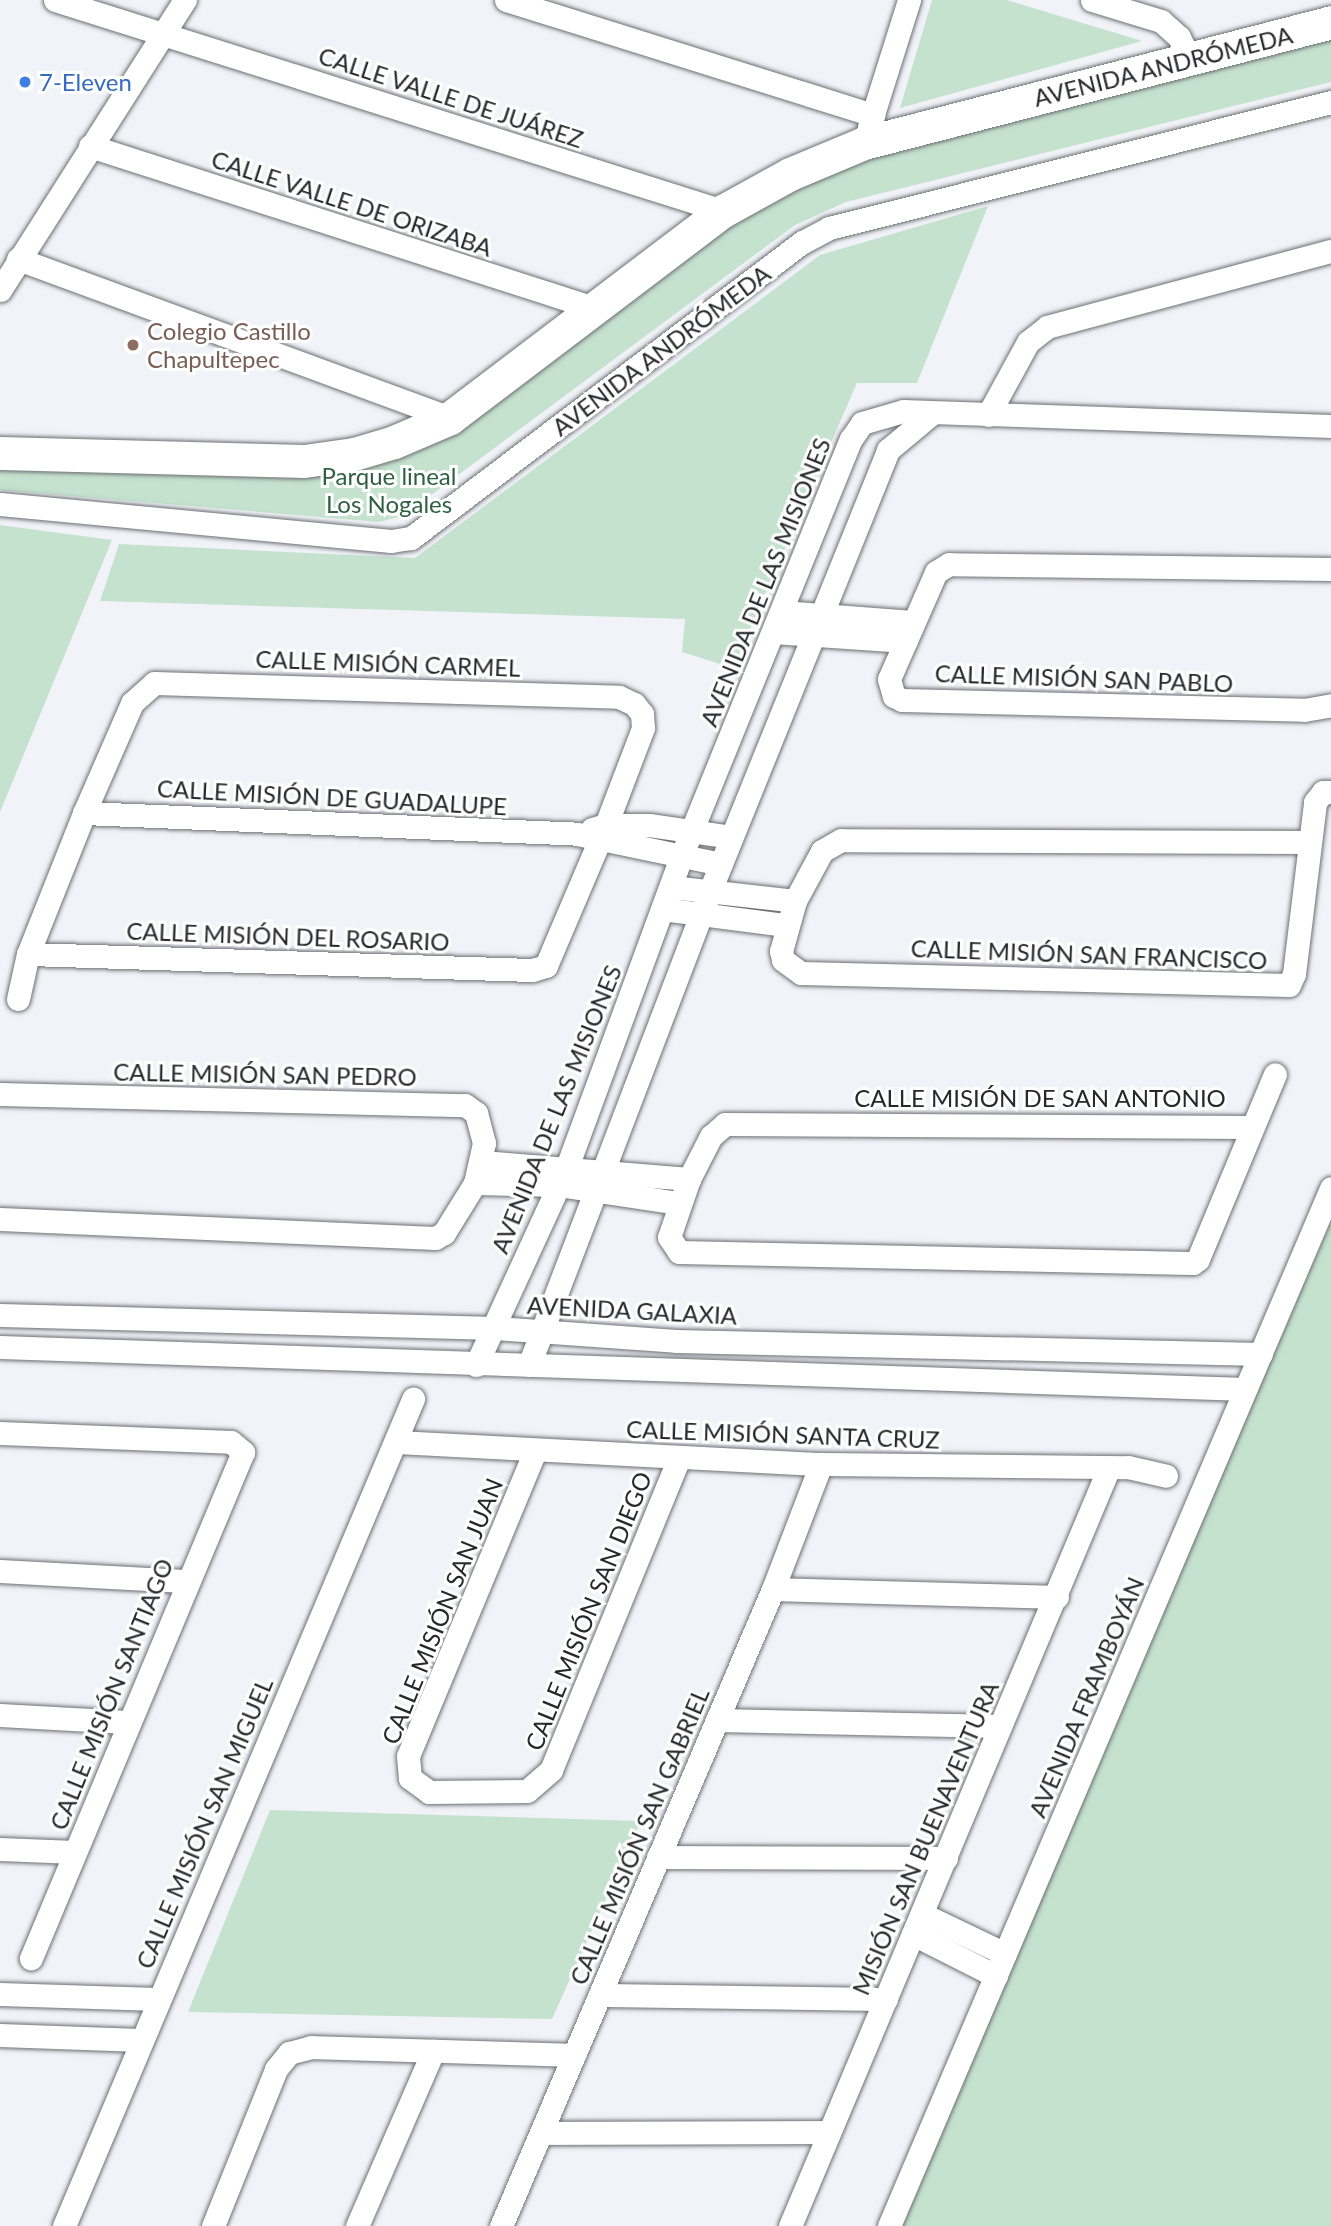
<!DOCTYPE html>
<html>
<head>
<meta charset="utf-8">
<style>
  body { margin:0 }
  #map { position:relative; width:1331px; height:2226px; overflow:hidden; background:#f1f3f8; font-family:Lato,sans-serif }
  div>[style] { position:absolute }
  .green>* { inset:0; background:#c5e2ce }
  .roads { filter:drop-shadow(0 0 2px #6c6f73) drop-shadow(0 0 2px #6c6f73) }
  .street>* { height:23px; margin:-11.5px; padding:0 11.5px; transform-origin:11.5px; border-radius:11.5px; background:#fff }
  .secondary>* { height:33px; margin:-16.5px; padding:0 16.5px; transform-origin:16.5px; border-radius:16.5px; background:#fff }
  .dots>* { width:19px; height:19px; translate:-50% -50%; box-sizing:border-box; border:4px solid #fff; border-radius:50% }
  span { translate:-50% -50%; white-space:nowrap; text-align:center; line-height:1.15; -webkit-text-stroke:6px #fff; paint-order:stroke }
  .street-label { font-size:24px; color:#27282a }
  .shop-label { font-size:24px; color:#366cbe }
  .left { translate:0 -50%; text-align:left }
  .education-label { font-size:24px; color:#785e54 }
  .park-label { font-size:24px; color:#306043 }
</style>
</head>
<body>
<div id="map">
  <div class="green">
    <div style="clip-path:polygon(932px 0,1007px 0,1142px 41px,900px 108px)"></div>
    <div style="clip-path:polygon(1331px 36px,1331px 82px,846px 202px,795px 225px,403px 516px,379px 522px,0 490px,0 463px,290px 476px,341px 473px,401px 458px,452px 436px,730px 227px,796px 186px,850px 163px)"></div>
    <div style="clip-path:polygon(988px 206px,917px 383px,857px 383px,733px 668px,682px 652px,685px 619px,100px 601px,119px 544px,415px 558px,820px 255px)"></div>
    <div style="clip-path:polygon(0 525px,112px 540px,0 812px)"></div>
    <div style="clip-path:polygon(1331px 1222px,1331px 2226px,896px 2226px,900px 2215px)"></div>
    <div style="clip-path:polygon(270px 1810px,271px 1810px,641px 1821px,552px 2019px,188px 2012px)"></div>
  </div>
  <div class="roads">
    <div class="street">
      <div style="left:55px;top:0;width:701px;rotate:17.53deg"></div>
      <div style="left:506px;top:0;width:385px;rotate:17.4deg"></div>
      <div style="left:1092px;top:0;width:72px;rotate:16.9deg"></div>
      <div style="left:1161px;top:21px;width:24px;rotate:42deg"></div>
      <div style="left:1179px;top:37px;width:23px;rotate:65deg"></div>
      <div style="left:869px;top:127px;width:133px;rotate:-72.5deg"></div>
      <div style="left:90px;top:146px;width:533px;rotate:17.82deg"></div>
      <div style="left:18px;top:259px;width:460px;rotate:20.2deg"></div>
      <div style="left:0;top:290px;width:344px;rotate:-57.5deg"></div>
      <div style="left:988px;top:415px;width:83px;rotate:-61.3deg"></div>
      <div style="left:1028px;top:342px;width:24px;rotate:-38deg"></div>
      <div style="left:1047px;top:327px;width:294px;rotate:-15deg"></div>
      <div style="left:0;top:504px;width:393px;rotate:5.4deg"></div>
      <div style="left:391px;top:541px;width:20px;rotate:-9deg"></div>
      <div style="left:411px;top:538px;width:491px;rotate:-37.1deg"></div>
      <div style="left:803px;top:242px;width:30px;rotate:-28deg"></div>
      <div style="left:829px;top:228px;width:518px;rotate:-14.09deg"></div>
      <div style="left:1331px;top:569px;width:382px;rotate:-179.3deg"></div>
      <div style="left:949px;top:564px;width:15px;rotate:148deg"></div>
      <div style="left:936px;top:572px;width:117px;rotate:113.7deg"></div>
      <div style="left:889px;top:679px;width:18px;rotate:74deg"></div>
      <div style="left:894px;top:696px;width:9px;rotate:27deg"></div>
      <div style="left:902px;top:700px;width:402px;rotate:1.4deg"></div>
      <div style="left:1304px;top:710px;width:27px;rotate:-10deg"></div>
      <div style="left:782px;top:612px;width:131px;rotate:4.4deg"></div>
      <div style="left:773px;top:632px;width:133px;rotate:3.9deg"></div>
      <div style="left:84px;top:813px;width:493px;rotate:2.4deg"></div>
      <div style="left:577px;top:834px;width:147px;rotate:11.8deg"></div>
      <div style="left:592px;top:829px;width:15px;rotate:-16deg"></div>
      <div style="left:606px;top:825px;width:43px"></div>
      <div style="left:649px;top:825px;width:83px;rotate:8.3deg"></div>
      <div style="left:1309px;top:842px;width:468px;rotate:-179.8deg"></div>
      <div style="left:841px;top:840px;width:22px;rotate:150deg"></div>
      <div style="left:822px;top:851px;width:57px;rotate:118.4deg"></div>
      <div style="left:795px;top:901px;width:52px;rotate:105.6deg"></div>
      <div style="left:781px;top:951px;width:9px;rotate:77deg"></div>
      <div style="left:783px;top:960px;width:22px;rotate:36deg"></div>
      <div style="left:801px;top:973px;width:488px;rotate:1.4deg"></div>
      <div style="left:1289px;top:985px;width:12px;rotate:-66deg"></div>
      <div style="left:1294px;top:974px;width:173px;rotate:-83deg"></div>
      <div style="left:1315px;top:802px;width:13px;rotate:-51deg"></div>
      <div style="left:1323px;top:792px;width:8px"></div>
      <div style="left:671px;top:887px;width:125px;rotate:6.4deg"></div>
      <div style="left:662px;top:909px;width:125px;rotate:7.4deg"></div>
      <div style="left:18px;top:999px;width:46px;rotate:-77.5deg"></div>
      <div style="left:28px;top:954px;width:152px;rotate:-68.3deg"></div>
      <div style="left:84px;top:813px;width:120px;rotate:-66.4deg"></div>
      <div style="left:132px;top:703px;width:30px;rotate:-42deg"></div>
      <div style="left:154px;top:683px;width:465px;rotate:1.7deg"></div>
      <div style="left:619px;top:697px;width:17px;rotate:25deg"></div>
      <div style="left:634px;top:704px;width:13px;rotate:51deg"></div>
      <div style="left:642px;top:714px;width:14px;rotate:86deg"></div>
      <div style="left:643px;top:728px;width:104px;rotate:110.9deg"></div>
      <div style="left:606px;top:825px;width:153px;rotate:113.1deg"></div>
      <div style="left:546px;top:966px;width:15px;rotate:164deg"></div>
      <div style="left:532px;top:970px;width:504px;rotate:-178.18deg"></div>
      <div style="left:0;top:1094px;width:465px;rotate:1.4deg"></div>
      <div style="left:465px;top:1105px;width:14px;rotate:36deg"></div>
      <div style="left:476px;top:1113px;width:31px;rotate:75deg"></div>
      <div style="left:484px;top:1143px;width:41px;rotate:102.7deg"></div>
      <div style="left:475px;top:1183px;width:59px;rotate:121.8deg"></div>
      <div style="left:444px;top:1233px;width:10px;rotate:151deg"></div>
      <div style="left:435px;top:1238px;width:435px;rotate:-177.5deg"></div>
      <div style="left:1252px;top:1127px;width:527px;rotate:-179.67deg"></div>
      <div style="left:725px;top:1124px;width:18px;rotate:139deg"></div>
      <div style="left:711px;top:1136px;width:48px;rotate:117.1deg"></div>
      <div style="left:689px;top:1179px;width:61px;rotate:109deg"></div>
      <div style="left:669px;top:1237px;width:18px;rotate:56deg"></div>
      <div style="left:679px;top:1252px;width:514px;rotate:1.23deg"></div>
      <div style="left:1193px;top:1263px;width:6px;rotate:-39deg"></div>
      <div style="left:1198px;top:1259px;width:200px;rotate:-67.4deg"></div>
      <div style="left:482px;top:1162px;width:208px;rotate:4.7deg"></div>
      <div style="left:475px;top:1183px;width:83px;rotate:1.4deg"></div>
      <div style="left:558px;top:1185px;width:121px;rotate:8.5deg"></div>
      <div style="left:0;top:1315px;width:496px;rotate:1.5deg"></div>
      <div style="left:496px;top:1328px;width:180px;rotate:4.1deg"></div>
      <div style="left:676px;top:1341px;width:585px;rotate:1.27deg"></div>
      <div style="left:0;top:1347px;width:1246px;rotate:1.93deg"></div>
      <div style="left:476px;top:1365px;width:218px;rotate:-65.3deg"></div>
      <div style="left:567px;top:1167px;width:330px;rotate:-69.8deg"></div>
      <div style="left:681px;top:857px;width:451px;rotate:-67.9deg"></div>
      <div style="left:851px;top:439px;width:19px;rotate:-55deg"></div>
      <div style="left:862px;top:423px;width:43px;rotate:-16.3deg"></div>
      <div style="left:903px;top:411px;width:428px;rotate:2deg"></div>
      <div style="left:529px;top:1365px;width:507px;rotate:-69.1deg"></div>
      <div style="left:710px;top:891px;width:476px;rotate:-68deg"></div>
      <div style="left:888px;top:450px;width:56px;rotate:-39.9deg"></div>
      <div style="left:0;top:1433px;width:231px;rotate:2.2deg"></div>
      <div style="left:231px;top:1442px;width:16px;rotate:40deg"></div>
      <div style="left:243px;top:1452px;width:549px;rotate:112.73deg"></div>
      <div style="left:397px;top:1442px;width:425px;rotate:3deg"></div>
      <div style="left:821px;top:1464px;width:307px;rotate:0.6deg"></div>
      <div style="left:1128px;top:1467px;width:39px;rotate:13deg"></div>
      <div style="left:535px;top:1451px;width:330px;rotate:112.6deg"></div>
      <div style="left:408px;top:1756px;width:22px;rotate:85deg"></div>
      <div style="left:410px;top:1778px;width:24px;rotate:36deg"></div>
      <div style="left:429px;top:1792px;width:98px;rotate:-0.6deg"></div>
      <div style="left:527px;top:1791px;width:32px;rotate:-41deg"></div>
      <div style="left:551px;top:1770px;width:337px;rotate:-67.7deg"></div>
      <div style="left:0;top:1571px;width:185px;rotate:3.1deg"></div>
      <div style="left:773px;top:1589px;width:284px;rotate:1.6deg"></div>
      <div style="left:0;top:1715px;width:127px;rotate:3.2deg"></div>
      <div style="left:717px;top:1720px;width:283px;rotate:1.2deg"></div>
      <div style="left:0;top:1849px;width:75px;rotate:2.3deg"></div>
      <div style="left:658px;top:1857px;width:288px;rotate:0.2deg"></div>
      <div style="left:922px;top:1914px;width:92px;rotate:25.7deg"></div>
      <div style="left:913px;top:1934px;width:93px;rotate:26.8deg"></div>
      <div style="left:0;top:1994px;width:157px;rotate:1.8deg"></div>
      <div style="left:600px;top:1995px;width:286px;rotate:0.8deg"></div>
      <div style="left:0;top:2035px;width:140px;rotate:2deg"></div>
      <div style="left:541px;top:2133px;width:288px;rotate:-0.2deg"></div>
      <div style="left:64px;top:2226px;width:898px;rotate:-67.12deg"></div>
      <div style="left:213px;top:2226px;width:169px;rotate:-68.1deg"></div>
      <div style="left:276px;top:2069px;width:21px;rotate:-51deg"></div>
      <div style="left:289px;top:2053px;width:23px;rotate:-15deg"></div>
      <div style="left:311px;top:2047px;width:263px;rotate:1.7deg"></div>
      <div style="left:357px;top:2226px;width:191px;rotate:-66.5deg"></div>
      <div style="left:501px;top:2226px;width:693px;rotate:-66.88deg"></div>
      <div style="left:773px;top:1589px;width:134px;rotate:-69deg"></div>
      <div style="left:790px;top:2226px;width:820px;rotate:-67.19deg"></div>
      <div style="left:889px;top:2226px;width:1128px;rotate:-66.93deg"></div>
    </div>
    <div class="secondary">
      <div style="left:0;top:453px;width:304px;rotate:1.5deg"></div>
      <div style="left:304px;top:461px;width:50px;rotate:-8deg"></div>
      <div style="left:354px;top:454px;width:42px;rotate:-16.7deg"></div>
      <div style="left:394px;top:442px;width:61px;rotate:-23.2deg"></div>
      <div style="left:450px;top:418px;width:343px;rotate:-37.2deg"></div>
      <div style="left:723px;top:211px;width:77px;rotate:-28.9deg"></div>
      <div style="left:790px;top:174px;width:80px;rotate:-22.7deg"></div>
      <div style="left:864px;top:143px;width:482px;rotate:-14.5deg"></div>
    </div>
  </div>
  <div class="dots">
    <div style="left:25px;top:82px;background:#3f7fe0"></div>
    <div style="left:133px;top:345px;background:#8d6e63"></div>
  </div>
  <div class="street-label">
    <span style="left:1163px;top:66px;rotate:-14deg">AVENIDA ANDRÓMEDA</span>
    <span style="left:451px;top:97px;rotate:18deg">CALLE VALLE DE JUÁREZ</span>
    <span style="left:352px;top:203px;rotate:18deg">CALLE VALLE DE ORIZABA</span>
    <span style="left:661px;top:350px;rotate:-37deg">AVENIDA ANDRÓMEDA</span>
    <span style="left:765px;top:582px;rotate:-68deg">AVENIDA DE LAS MISIONES</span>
    <span style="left:388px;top:663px;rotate:2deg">CALLE MISIÓN CARMEL</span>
    <span style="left:1084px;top:678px;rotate:2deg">CALLE MISIÓN SAN PABLO</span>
    <span style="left:332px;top:797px;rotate:3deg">CALLE MISIÓN DE GUADALUPE</span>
    <span style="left:288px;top:936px;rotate:2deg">CALLE MISIÓN DEL ROSARIO</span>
    <span style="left:1089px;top:954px;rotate:2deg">CALLE MISIÓN SAN FRANCISCO</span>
    <span style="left:265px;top:1074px;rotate:1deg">CALLE MISIÓN SAN PEDRO</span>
    <span style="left:1040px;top:1098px">CALLE MISIÓN DE SAN ANTONIO</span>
    <span style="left:556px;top:1109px;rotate:-68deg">AVENIDA DE LAS MISIONES</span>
    <span style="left:632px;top:1310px;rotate:3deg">AVENIDA GALAXIA</span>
    <span style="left:783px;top:1434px;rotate:2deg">CALLE MISIÓN SANTA CRUZ</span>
    <span style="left:442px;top:1611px;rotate:-68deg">CALLE MISIÓN SAN JUAN</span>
    <span style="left:588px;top:1611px;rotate:-68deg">CALLE MISIÓN SAN DIEGO</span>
    <span style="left:111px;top:1694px;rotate:-68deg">CALLE MISIÓN SANTIAGO</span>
    <span style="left:1086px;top:1697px;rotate:-67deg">AVENIDA FRAMBOYÁN</span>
    <span style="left:204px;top:1823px;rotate:-67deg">CALLE MISIÓN SAN MIGUEL</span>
    <span style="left:639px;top:1836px;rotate:-67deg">CALLE MISIÓN SAN GABRIEL</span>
    <span style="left:925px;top:1838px;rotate:-67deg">MISIÓN SAN BUENAVENTURA</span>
  </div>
  <div class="shop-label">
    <span class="left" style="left:39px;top:82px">7-Eleven</span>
  </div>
  <div class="education-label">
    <span class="left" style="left:147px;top:345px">Colegio Castillo<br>Chapultepec</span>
  </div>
  <div class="park-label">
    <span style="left:389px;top:490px">Parque lineal<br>Los Nogales</span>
  </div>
</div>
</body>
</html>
